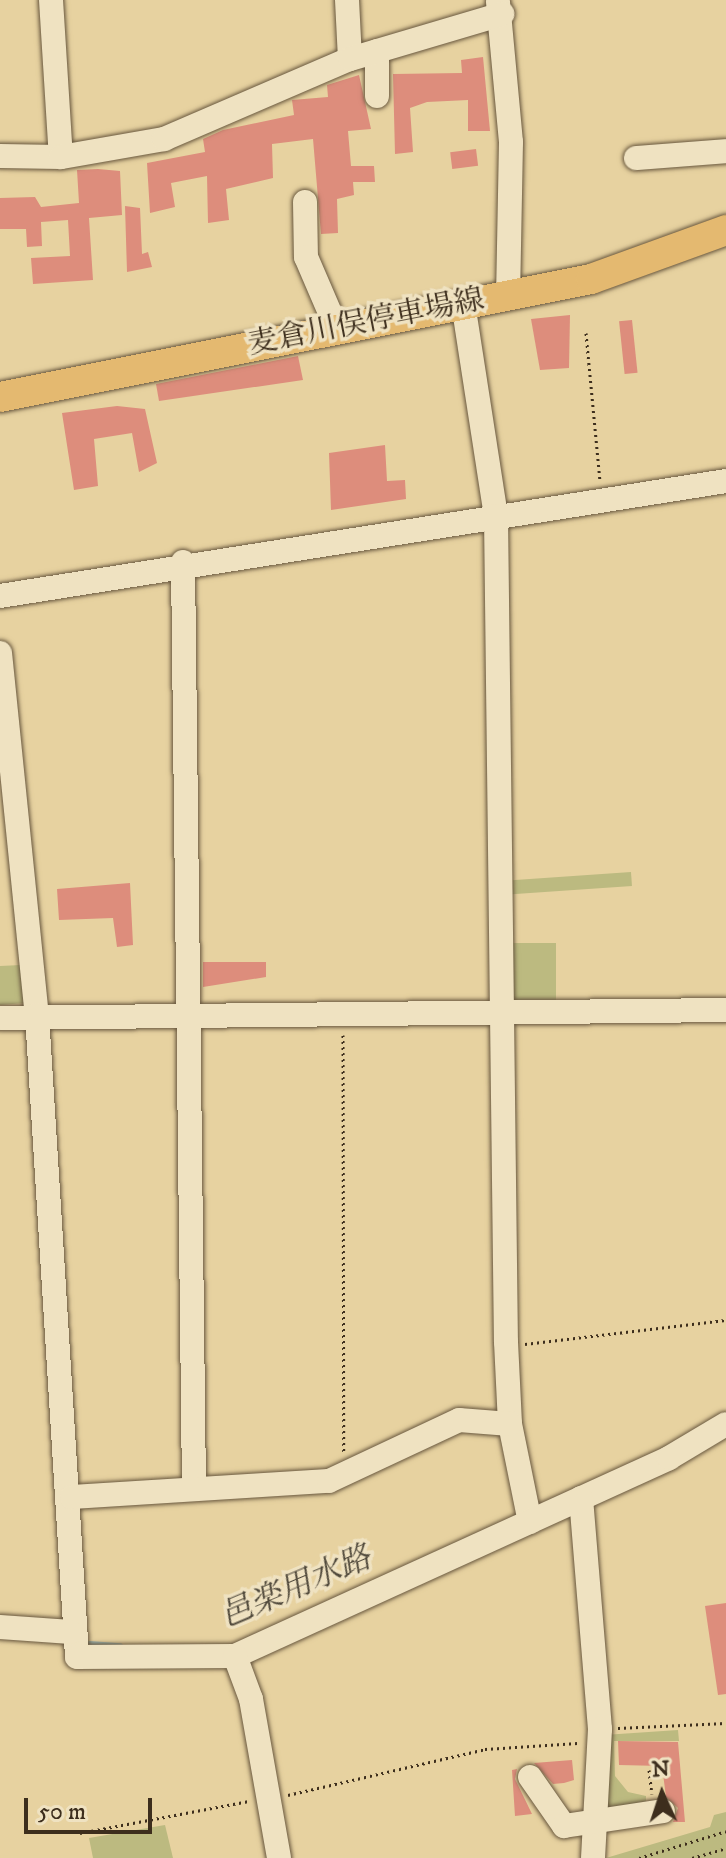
<!DOCTYPE html>
<html>
<head>
<meta charset="utf-8">
<style>
  body { margin:0 }
  #map { position:relative; width:726px; height:1858px; overflow:hidden; background:#e7d2a0; font-family:"IM FELL DW Pica","Noto Serif JP",serif }
  div>[style] { position:absolute }
  .green>* { inset:0; background:#bcba80; transform-origin:0 0 }
  .stream>* { height:5px; margin:-2.5px; padding:0 2.5px; transform-origin:2.5px; border-radius:2.5px; background:#9cb5b1 }
  .building>* { inset:0; background:#dd8d7c; transform-origin:0 0 }
  .path>* { height:3px; margin-top:-1.5px; transform-origin:0; background:repeating-linear-gradient(90deg,#3d2e1d 0 2px,transparent 0 6px) }
  .roads { filter:drop-shadow(0 0 2px #68573e) drop-shadow(0 0 2px #68573e) }
  .minor>* { height:24px; margin:-12px; padding:0 12px; transform-origin:12px; border-radius:12px; background:#efe2c1 }
  .major>* { height:30px; margin:-15px; padding:0 15px; transform-origin:15px; border-radius:15px; background:#e4b970 }
  span { translate:-50% -50%; white-space:nowrap; text-align:center; line-height:1.15; -webkit-text-stroke:7px #efe2c1; paint-order:stroke }
  .street-label { font-size:30px; color:#3d2e1d }
  .water-label { font-size:32px; color:#50493b; font-style:italic }
  .north { position:absolute; left:622px; top:1754px; width:80px; height:80px; -webkit-text-stroke:6px #efe2c1; paint-order:stroke; rotate:357deg; font-size:22px; font-weight:700; line-height:32px; text-align:center; color:#3d2e1d }
  .north::after { content:''; display:block; margin:auto; width:28px; height:36px; background:#3d2e1d; clip-path:polygon(50% 0,100% 100%,50% 72%,0 100%) }
  .scale { position:absolute; left:24px; top:1798px; width:128px; height:36px; box-sizing:border-box; border:4px solid #3d2e1d; border-top:0; padding-left:10px; font-size:24px; line-height:28px; white-space:nowrap; color:#3d2e1d; -webkit-text-stroke:6px #efe2c1; paint-order:stroke }
</style>
</head>
<body>
<div id="map">
  <div class="green">
    <div style="left:631px;top:872px;width:14px;height:124px;rotate:86deg"></div>
    <div style="left:556px;top:943px;width:57px;height:48px;rotate:90deg"></div>
    <div style="clip-path:polygon(21px 965px,25px 1003px,0 1005px,0 966px)"></div>
    <div style="clip-path:polygon(678px 1730px,679px 1741px,614px 1741px,615px 1776px,628px 1792px,646px 1796px,646px 1806px,606px 1812px,604px 1735px)"></div>
    <div style="clip-path:polygon(726px 1812px,726px 1858px,606px 1858px,710px 1827px,714px 1815px)"></div>
    <div style="clip-path:polygon(165px 1825px,173px 1858px,93px 1858px,89px 1838px)"></div>
  </div>
  <div class="stream">
    <div style="left:89px;top:1643px;width:31px;rotate:4deg"></div>
  </div>
  <div class="building">
    <div style="clip-path:polygon(483px 57px,490px 131px,468px 131px,468px 100px,427px 102px,410px 108px,413px 152px,395px 154px,393px 74px,462px 73px,461px 60px)"></div>
    <div style="clip-path:polygon(359px 75px,371px 129px,348px 131px,351px 166px,374px 166px,375px 182px,353px 182px,354px 195px,337px 199px,338px 233px,321px 234px,313px 139px,272px 144px,273px 178px,226px 189px,229px 220px,208px 223px,207px 176px,171px 183px,175px 207px,150px 213px,147px 163px,205px 152px,203px 139px,223px 130px,294px 115px,292px 100px,328px 97px,327px 85px)"></div>
    <div style="left:476px;top:149px;width:17px;height:26px;rotate:83deg"></div>
    <div style="clip-path:polygon(98px 169px,120px 171px,122px 215px,89px 218px,93px 280px,33px 284px,31px 258px,70px 256px,68px 220px,41px 222px,42px 246px,27px 247px,26px 229px,0 229px,0 198px,35px 197px,41px 207px,79px 203px,77px 170px)"></div>
    <div style="clip-path:polygon(125px 206px,140px 208px,142px 254px,148px 252px,152px 267px,127px 272px)"></div>
    <div style="clip-path:polygon(570px 315px,569px 368px,540px 370px,531px 319px)"></div>
    <div style="left:632px;top:320px;width:53px;height:13px;rotate:84deg"></div>
    <div style="clip-path:polygon(298px 356px,303px 380px,159px 401px,156px 384px)"></div>
    <div style="clip-path:polygon(117px 406px,145px 409px,157px 463px,139px 472px,132px 433px,94px 439px,98px 486px,74px 490px,62px 413px)"></div>
    <div style="clip-path:polygon(385px 445px,387px 481px,405px 480px,406px 499px,331px 510px,329px 453px)"></div>
    <div style="clip-path:polygon(130px 883px,133px 945px,117px 947px,113px 918px,59px 920px,57px 889px)"></div>
    <div style="clip-path:polygon(203px 962px,266px 962px,266px 977px,203px 987px)"></div>
    <div style="clip-path:polygon(726px 1603px,726px 1694px,718px 1695px,705px 1606px)"></div>
    <div style="clip-path:polygon(618px 1741px,678px 1742px,685px 1822px,673px 1822px,678px 1808px,666px 1797px,662px 1766px,619px 1765px)"></div>
    <div style="clip-path:polygon(572px 1760px,574px 1780px,564px 1783px,553px 1784px,534px 1763px)"></div>
    <div style="clip-path:polygon(517px 1769px,515px 1779px,532px 1814px,515px 1816px,512px 1770px)"></div>
  </div>
  <div class="path">
    <div style="left:586px;top:333px;width:149px;rotate:84.6deg"></div>
    <div style="left:343px;top:1035px;width:417px;rotate:89.9deg"></div>
    <div style="left:525px;top:1344px;width:202px;rotate:-6.8deg"></div>
    <div style="left:618px;top:1728px;width:108px;rotate:-2.7deg"></div>
    <div style="left:649px;top:1770px;width:24px;rotate:83deg"></div>
    <div style="left:288px;top:1795px;width:202px;rotate:-13.1deg"></div>
    <div style="left:485px;top:1749px;width:93px;rotate:-3.7deg"></div>
    <div style="left:80px;top:1833px;width:172px;rotate:-10.7deg"></div>
    <div style="left:639px;top:1858px;width:91px;rotate:-17.2deg"></div>
    <div style="left:692px;top:1858px;width:35px;rotate:-16deg"></div>
  </div>
  <div class="roads">
    <div class="minor">
      <div style="left:51px;top:0;width:157px;rotate:86.4deg"></div>
      <div style="left:347px;top:0;width:59px;rotate:87.1deg"></div>
      <div style="left:498px;top:2px;width:141px;rotate:84.7deg"></div>
      <div style="left:511px;top:142px;width:153px;rotate:91.1deg"></div>
      <div style="left:377px;top:51px;width:45px;rotate:90deg"></div>
      <div style="left:0;top:156px;width:61px;rotate:0.9deg"></div>
      <div style="left:61px;top:157px;width:105px;rotate:-9.9deg"></div>
      <div style="left:164px;top:139px;width:202px;rotate:-23.3deg"></div>
      <div style="left:350px;top:59px;width:159px;rotate:-16.5deg"></div>
      <div style="left:636px;top:158px;width:90px;rotate:-4.4deg"></div>
      <div style="left:305px;top:202px;width:55px;rotate:89deg"></div>
      <div style="left:306px;top:257px;width:78px;rotate:66.7deg"></div>
      <div style="left:463px;top:303px;width:216px;rotate:81.2deg"></div>
      <div style="left:496px;top:516px;width:826px;rotate:89.31deg"></div>
      <div style="left:506px;top:1342px;width:82px;rotate:87.2deg"></div>
      <div style="left:510px;top:1424px;width:100px;rotate:78.5deg"></div>
      <div style="left:183px;top:562px;width:927px;rotate:89.32deg"></div>
      <div style="left:0;top:596px;width:735px;rotate:-9deg"></div>
      <div style="left:0;top:653px;width:364px;rotate:84.2deg"></div>
      <div style="left:37px;top:1015px;width:643px;rotate:86.43deg"></div>
      <div style="left:77px;top:1657px;width:158px;rotate:-0.4deg"></div>
      <div style="left:235px;top:1656px;width:477px;rotate:-24.5deg"></div>
      <div style="left:669px;top:1458px;width:66px;rotate:-30.8deg"></div>
      <div style="left:0;top:1018px;width:726px;rotate:-0.63deg"></div>
      <div style="left:72px;top:1497px;width:257px;rotate:-3.6deg"></div>
      <div style="left:329px;top:1481px;width:144px;rotate:-25.1deg"></div>
      <div style="left:459px;top:1420px;width:51px;rotate:4.5deg"></div>
      <div style="left:581px;top:1498px;width:232px;rotate:85.3deg"></div>
      <div style="left:600px;top:1729px;width:129px;rotate:93.1deg"></div>
      <div style="left:0;top:1627px;width:71px;rotate:4deg"></div>
      <div style="left:235px;top:1656px;width:46px;rotate:69.6deg"></div>
      <div style="left:251px;top:1699px;width:161px;rotate:80deg"></div>
      <div style="left:530px;top:1777px;width:60px;rotate:55.2deg"></div>
      <div style="left:564px;top:1826px;width:100px;rotate:-8.6deg"></div>
    </div>
    <div class="major">
      <div style="left:0;top:397px;width:603px;rotate:-11.29deg"></div>
      <div style="left:591px;top:279px;width:144px;rotate:-19.9deg"></div>
    </div>
  </div>
  <div class="street-label">
    <span style="left:366px;top:323px;rotate:-11deg">麦倉川俣停車場線</span>
  </div>
  <div class="water-label">
    <span style="left:296px;top:1588px;rotate:-23deg">邑楽用水路</span>
  </div>
  <div class="north">N</div>
  <div class="scale">50 m</div>
</div>
</body>
</html>
